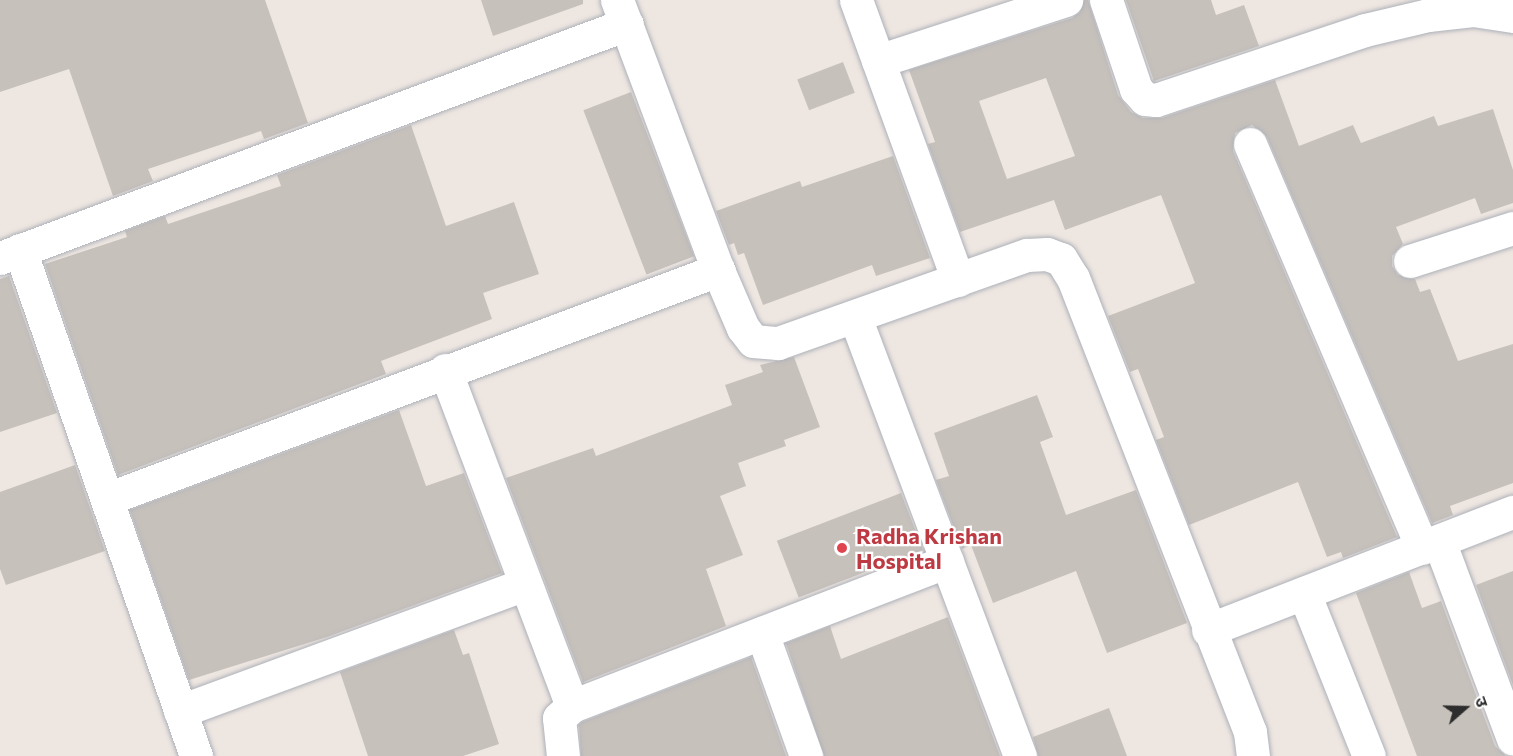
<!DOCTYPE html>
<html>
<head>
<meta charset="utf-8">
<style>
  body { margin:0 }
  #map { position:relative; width:1513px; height:756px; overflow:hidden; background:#eee6e1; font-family:Commissioner,"Noto Sans Devanagari",sans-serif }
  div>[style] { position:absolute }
  .building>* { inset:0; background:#c7c1bc; transform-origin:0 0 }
  .roads { filter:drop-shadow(0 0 2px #adb1b9) drop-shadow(0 0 2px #adb1b9) }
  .minor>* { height:33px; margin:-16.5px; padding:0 16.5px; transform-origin:16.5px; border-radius:16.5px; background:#fff }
  .dots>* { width:16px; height:16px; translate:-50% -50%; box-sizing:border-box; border:3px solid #fff; border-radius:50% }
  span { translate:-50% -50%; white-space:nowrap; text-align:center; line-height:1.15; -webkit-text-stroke:4.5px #fff; paint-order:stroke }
  .health-label { font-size:22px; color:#be3a42; font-weight:700 }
  .left { translate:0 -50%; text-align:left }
  .north { position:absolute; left:1435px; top:678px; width:60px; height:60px; -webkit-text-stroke:4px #fff; paint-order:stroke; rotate:70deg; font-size:16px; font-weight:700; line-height:24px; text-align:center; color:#2d2d2d }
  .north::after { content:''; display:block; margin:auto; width:21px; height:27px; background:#2d2d2d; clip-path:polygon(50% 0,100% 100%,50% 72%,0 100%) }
</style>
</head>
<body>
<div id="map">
  <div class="building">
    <div style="clip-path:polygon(0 0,265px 0,308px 123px,264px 139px,261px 131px,148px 169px,153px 181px,113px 196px,69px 69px,0 92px)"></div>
    <div style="clip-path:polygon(481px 0,583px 0,583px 4px,493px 36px)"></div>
    <div style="clip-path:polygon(evenodd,1084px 0,1088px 0,1118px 95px,1131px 112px,1143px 118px,1162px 118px,1275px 80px,1299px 146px,1353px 125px,1361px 143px,1434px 116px,1438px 126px,1493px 109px,1513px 170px,1513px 203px,1481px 214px,1475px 198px,1396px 227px,1403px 244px,1392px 256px,1392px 266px,1398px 275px,1415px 279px,1420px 292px,1430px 289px,1458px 361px,1513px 344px,1513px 483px,1450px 506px,1453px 515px,1432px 523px,1267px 137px,1252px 125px,1235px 133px,1233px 151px,1397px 537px,1343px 558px,1341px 552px,1327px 557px,1298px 482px,1189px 525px,1156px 440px,1164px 437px,1138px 369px,1130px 372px,1108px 316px,1195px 283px,1161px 195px,1065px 230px,1054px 200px,960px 232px,928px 144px,935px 142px,909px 70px,1072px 18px,1080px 12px,1084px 0,1046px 78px,1075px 156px,1007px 179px,979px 101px,1046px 78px)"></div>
    <div style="clip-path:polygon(1126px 0,1211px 0,1216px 15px,1244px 5px,1259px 46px,1154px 81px)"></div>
    <div style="left:843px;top:62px;width:33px;height:49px;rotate:69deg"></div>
    <div style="left:631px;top:92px;width:176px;height:51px;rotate:69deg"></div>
    <div style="clip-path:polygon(411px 125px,446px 226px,514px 202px,539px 274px,483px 293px,492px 319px,381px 361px,386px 374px,118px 475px,45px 264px,127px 237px,125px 231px,165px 216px,168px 224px,281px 186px,277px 175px)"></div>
    <div style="clip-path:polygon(893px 156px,930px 258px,876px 276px,872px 265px,763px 305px,744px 253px,738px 255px,734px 243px,729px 245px,716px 211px,800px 181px,802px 187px)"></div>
    <div style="clip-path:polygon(9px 276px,57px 413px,0 432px,0 279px)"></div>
    <div style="clip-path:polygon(794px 357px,820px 427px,784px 440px,786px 446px,738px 463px,746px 486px,720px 496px,743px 555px,706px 569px,726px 626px,583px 682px,506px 478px,593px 448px,596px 456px,732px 405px,725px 385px,763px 372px,760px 365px)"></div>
    <div style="clip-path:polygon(1037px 395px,1053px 437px,1040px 442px,1066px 515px,1136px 490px,1187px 623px,1107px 653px,1076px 571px,993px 603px,971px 545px,962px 549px,936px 480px,949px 476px,934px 433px)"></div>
    <div style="clip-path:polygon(399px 410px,426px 486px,464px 473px,502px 573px,327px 637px,189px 680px,130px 510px)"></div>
    <div style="clip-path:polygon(75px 465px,105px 551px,6px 585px,0 569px,0 492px)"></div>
    <div style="left:901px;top:493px;width:61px;height:133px;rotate:69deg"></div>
    <div style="clip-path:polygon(1513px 571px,1513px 685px,1476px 585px)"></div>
    <div style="clip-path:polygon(1409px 572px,1422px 608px,1441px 601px,1495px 746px,1506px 756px,1417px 756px,1356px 593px)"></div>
    <div style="clip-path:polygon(948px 617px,1000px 756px,824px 756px,786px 643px,830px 626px,841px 659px)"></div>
    <div style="clip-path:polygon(454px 630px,463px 655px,469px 653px,499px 744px,463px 756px,368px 756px,340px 672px)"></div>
    <div style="clip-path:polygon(751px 657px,786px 756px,581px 756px,579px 725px,582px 722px)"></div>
    <div style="clip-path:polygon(1109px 708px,1127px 756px,1038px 756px,1033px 737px)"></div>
  </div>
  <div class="roads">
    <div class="minor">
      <div style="left:617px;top:0;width:288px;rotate:69.5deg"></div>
      <div style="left:718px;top:270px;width:63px;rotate:66.7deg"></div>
      <div style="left:743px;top:328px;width:16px;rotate:52deg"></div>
      <div style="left:753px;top:341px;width:25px;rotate:5deg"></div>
      <div style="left:778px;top:343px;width:264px;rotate:-19.5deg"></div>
      <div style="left:1027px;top:255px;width:20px;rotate:-3deg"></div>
      <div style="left:1047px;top:254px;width:15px;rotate:20deg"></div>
      <div style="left:1061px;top:259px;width:22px;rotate:58deg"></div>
      <div style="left:1073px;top:278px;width:487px;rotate:68.7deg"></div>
      <div style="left:1250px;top:732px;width:24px;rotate:83deg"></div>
      <div style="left:856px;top:0;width:298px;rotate:70deg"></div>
      <div style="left:1106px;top:0;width:94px;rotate:71.4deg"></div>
      <div style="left:1136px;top:89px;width:13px;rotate:48deg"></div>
      <div style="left:1145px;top:99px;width:11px;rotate:5deg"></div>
      <div style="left:1156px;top:100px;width:220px;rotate:-18.5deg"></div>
      <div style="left:1365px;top:30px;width:65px;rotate:-13.4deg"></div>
      <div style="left:1428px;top:15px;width:45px;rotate:-6.3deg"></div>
      <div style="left:1473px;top:10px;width:40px;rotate:8.5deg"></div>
      <div style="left:878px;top:61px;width:198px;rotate:-18deg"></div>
      <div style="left:1250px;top:144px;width:439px;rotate:66.9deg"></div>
      <div style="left:20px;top:250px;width:536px;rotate:70.82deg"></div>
      <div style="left:0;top:258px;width:669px;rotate:-20.47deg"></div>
      <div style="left:1410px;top:261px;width:108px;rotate:-17.8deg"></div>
      <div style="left:855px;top:317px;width:469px;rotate:69.4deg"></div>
      <div style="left:445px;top:370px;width:359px;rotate:69.3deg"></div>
      <div style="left:107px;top:499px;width:653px;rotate:-20.55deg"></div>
      <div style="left:1439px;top:541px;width:211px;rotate:69.5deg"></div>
      <div style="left:1304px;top:593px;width:175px;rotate:68.3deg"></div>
      <div style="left:1208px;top:630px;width:327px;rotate:-21.2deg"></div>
      <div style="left:762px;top:633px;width:131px;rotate:70.3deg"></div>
      <div style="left:180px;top:711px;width:368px;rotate:-20.2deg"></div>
      <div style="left:563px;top:756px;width:38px;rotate:-96deg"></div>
      <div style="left:559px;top:718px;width:18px;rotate:-43deg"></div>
      <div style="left:572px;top:706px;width:402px;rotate:-21.1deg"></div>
    </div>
  </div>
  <div class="dots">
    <div style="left:842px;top:548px;background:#e0444e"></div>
  </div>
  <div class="health-label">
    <span class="left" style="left:856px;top:548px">Radha Krishan<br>Hospital</span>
  </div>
  <div class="north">उ</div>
</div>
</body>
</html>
